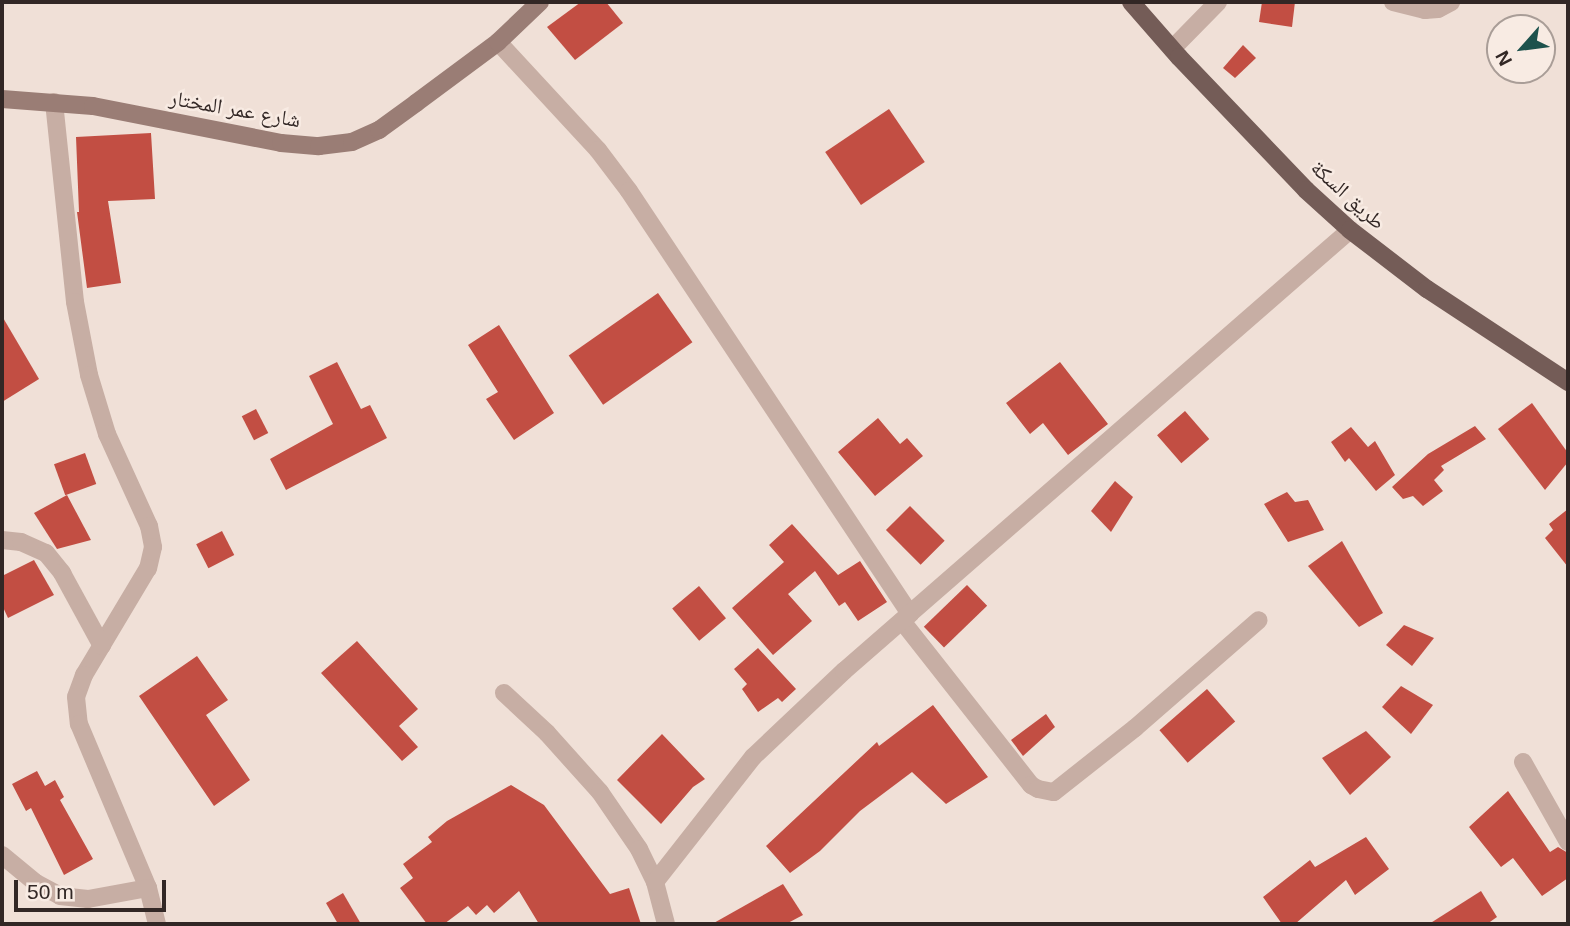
<!DOCTYPE html>
<html>
<head>
<meta charset="utf-8">
<style>
  body { margin:0 }
  #map { position:relative; width:1570px; height:926px; overflow:hidden; background:#f0e0d7; font-family:Arial,"Noto Naskh Arabic",sans-serif }
  div>[style] { position:absolute }
  .building>* { inset:0; background:#c24e43; transform-origin:0 0 }
  .street>* { height:18px; margin:-9px; padding:0 9px; transform-origin:9px; border-radius:9px; background:#c7aea4 }
  .secondary>* { height:18px; margin:-9px; padding:0 9px; transform-origin:9px; border-radius:9px; background:#9a7d75 }
  .primary>* { height:18px; margin:-9px; padding:0 9px; transform-origin:9px; border-radius:9px; background:#745c57 }
  span { translate:-50% -50%; white-space:nowrap; text-align:center; line-height:1.15; -webkit-text-stroke:5px #f8ebe3; paint-order:stroke }
  .street-label { font-size:21px; color:#322725 }
  .frame { position:absolute; inset:0; border:4px solid #322725; pointer-events:none }
  .north { position:absolute; left:1486px; top:14px; width:70px; height:70px; box-sizing:border-box; background:#f8ebe3; border:2px solid #a99d97; border-radius:50%; rotate:242deg; font-size:19px; font-weight:700; line-height:28px; text-align:center; color:#322725 }
  .north::after { content:''; display:block; margin:auto; width:24px; height:32px; background:#1d524d; clip-path:polygon(50% 0,100% 100%,50% 72%,0 100%) }
  .scale { position:absolute; left:14px; top:880px; width:152px; height:32px; box-sizing:border-box; border:4px solid #322725; border-top:0; padding-left:9px; font-size:21px; line-height:24px; white-space:nowrap; color:#322725; -webkit-text-stroke:5px #f8ebe3; paint-order:stroke }
</style>
</head>
<body>
<div id="map">
  <div class="building">
    <div style="clip-path:polygon(581px 2px,606px 2px,623px 23px,575px 60px,547px 27px)"></div>
    <div style="clip-path:polygon(1262px 2px,1295px 2px,1292px 27px,1259px 22px)"></div>
    <div style="clip-path:polygon(1243px 45px,1256px 58px,1235px 78px,1223px 68px)"></div>
    <div style="left:889px;top:109px;width:64px;height:77px;rotate:56deg"></div>
    <div style="clip-path:polygon(151px 133px,155px 199px,108px 201px,121px 283px,87px 288px,77px 212px,79px 212px,76px 137px)"></div>
    <div style="left:658px;top:293px;width:60px;height:109px;rotate:55deg"></div>
    <div style="clip-path:polygon(2px 316px,39px 379px,2px 402px)"></div>
    <div style="clip-path:polygon(499px 325px,554px 413px,514px 440px,486px 399px,498px 392px,468px 345px)"></div>
    <div style="clip-path:polygon(337px 362px,361px 409px,370px 405px,387px 438px,286px 490px,270px 459px,333px 424px,309px 376px)"></div>
    <div style="clip-path:polygon(1060px 362px,1108px 424px,1068px 455px,1043px 423px,1030px 434px,1006px 403px)"></div>
    <div style="clip-path:polygon(1532px 403px,1568px 453px,1568px 462px,1545px 490px,1498px 429px)"></div>
    <div style="left:256px;top:409px;width:27px;height:16px;rotate:63deg"></div>
    <div style="left:1185px;top:411px;width:37px;height:37px;rotate:49deg"></div>
    <div style="clip-path:polygon(878px 418px,900px 444px,907px 438px,923px 456px,875px 496px,838px 452px)"></div>
    <div style="clip-path:polygon(1475px 426px,1486px 439px,1441px 466px,1444px 470px,1434px 480px,1443px 491px,1423px 506px,1413px 496px,1403px 499px,1392px 487px,1428px 454px)"></div>
    <div style="clip-path:polygon(1351px 427px,1368px 447px,1375px 441px,1395px 475px,1376px 491px,1349px 458px,1345px 462px,1331px 442px)"></div>
    <div style="left:85px;top:453px;width:33px;height:33px;rotate:70deg"></div>
    <div style="clip-path:polygon(1115px 481px,1133px 497px,1111px 532px,1091px 511px)"></div>
    <div style="clip-path:polygon(1287px 492px,1295px 502px,1308px 500px,1324px 530px,1288px 542px,1264px 504px)"></div>
    <div style="clip-path:polygon(67px 495px,91px 540px,57px 549px,34px 513px)"></div>
    <div style="left:910px;top:506px;width:49px;height:34px;rotate:45deg"></div>
    <div style="clip-path:polygon(1568px 509px,1568px 567px,1545px 538px,1553px 530px,1549px 524px)"></div>
    <div style="clip-path:polygon(792px 524px,838px 575px,860px 561px,887px 602px,858px 621px,845px 602px,839px 606px,815px 571px,788px 594px,812px 621px,773px 655px,732px 608px,784px 562px,769px 545px)"></div>
    <div style="left:222px;top:531px;width:27px;height:29px;rotate:63deg"></div>
    <div style="clip-path:polygon(1342px 541px,1383px 613px,1359px 627px,1308px 566px)"></div>
    <div style="clip-path:polygon(34px 560px,54px 595px,8px 618px,2px 605px,2px 576px)"></div>
    <div style="left:967px;top:585px;width:29px;height:60px;rotate:46deg"></div>
    <div style="left:699px;top:586px;width:42px;height:35px;rotate:50deg"></div>
    <div style="clip-path:polygon(1404px 625px,1434px 638px,1412px 666px,1386px 645px)"></div>
    <div style="clip-path:polygon(357px 641px,418px 709px,399px 726px,418px 747px,402px 761px,321px 673px)"></div>
    <div style="clip-path:polygon(758px 648px,796px 689px,782px 702px,778px 698px,758px 712px,742px 689px,747px 684px,734px 669px)"></div>
    <div style="clip-path:polygon(197px 656px,228px 700px,206px 715px,250px 780px,214px 806px,139px 696px)"></div>
    <div style="clip-path:polygon(1401px 686px,1433px 705px,1411px 734px,1382px 707px)"></div>
    <div style="left:1207px;top:689px;width:43px;height:63px;rotate:49deg"></div>
    <div style="clip-path:polygon(933px 705px,988px 777px,946px 804px,912px 772px,860px 811px,820px 851px,790px 873px,766px 846px,877px 742px,879px 746px)"></div>
    <div style="clip-path:polygon(1046px 714px,1055px 727px,1023px 756px,1011px 740px)"></div>
    <div style="clip-path:polygon(1366px 731px,1391px 757px,1350px 795px,1322px 758px)"></div>
    <div style="clip-path:polygon(662px 734px,705px 779px,693px 787px,661px 824px,617px 780px)"></div>
    <div style="clip-path:polygon(37px 771px,45px 786px,55px 780px,64px 797px,60px 800px,93px 859px,64px 875px,31px 808px,26px 811px,12px 784px)"></div>
    <div style="clip-path:polygon(511px 785px,544px 805px,610px 894px,629px 888px,641px 924px,539px 924px,519px 891px,494px 913px,487px 905px,476px 915px,468px 906px,444px 924px,427px 924px,400px 888px,413px 878px,403px 864px,432px 842px,428px 837px,447px 821px)"></div>
    <div style="clip-path:polygon(1508px 791px,1550px 852px,1558px 847px,1568px 853px,1568px 878px,1542px 896px,1513px 858px,1501px 867px,1469px 827px)"></div>
    <div style="clip-path:polygon(1366px 837px,1389px 869px,1355px 895px,1346px 880px,1295px 924px,1282px 924px,1263px 897px,1310px 860px,1315px 867px)"></div>
    <div style="clip-path:polygon(783px 884px,803px 915px,786px 924px,712px 924px)"></div>
    <div style="clip-path:polygon(1481px 891px,1497px 917px,1487px 924px,1429px 924px)"></div>
    <div style="clip-path:polygon(343px 893px,361px 924px,338px 924px,326px 903px)"></div>
  </div>
  <div class="street">
    <div style="left:1393px;top:2px;width:33px;rotate:14deg"></div>
    <div style="left:1425px;top:10px;width:13px;rotate:-4deg"></div>
    <div style="left:1438px;top:9px;width:15px;rotate:-28deg"></div>
    <div style="left:498px;top:42px;width:147px;rotate:47.2deg"></div>
    <div style="left:598px;top:150px;width:51px;rotate:52.9deg"></div>
    <div style="left:629px;top:191px;width:508px;rotate:56.4deg"></div>
    <div style="left:1172px;top:49px;width:66px;rotate:-45.6deg"></div>
    <div style="left:54px;top:102px;width:201px;rotate:84deg"></div>
    <div style="left:75px;top:302px;width:74px;rotate:79.1deg"></div>
    <div style="left:89px;top:375px;width:62px;rotate:73deg"></div>
    <div style="left:107px;top:434px;width:101px;rotate:65.5deg"></div>
    <div style="left:149px;top:526px;width:21px;rotate:79deg"></div>
    <div style="left:153px;top:547px;width:22px;rotate:103deg"></div>
    <div style="left:148px;top:568px;width:125px;rotate:120.9deg"></div>
    <div style="left:84px;top:675px;width:23px;rotate:110deg"></div>
    <div style="left:76px;top:697px;width:27px;rotate:84deg"></div>
    <div style="left:79px;top:724px;width:178px;rotate:67.2deg"></div>
    <div style="left:148px;top:888px;width:37px;rotate:76deg"></div>
    <div style="left:2px;top:540px;width:19px;rotate:6deg"></div>
    <div style="left:21px;top:542px;width:27px;rotate:24deg"></div>
    <div style="left:46px;top:553px;width:26px;rotate:51deg"></div>
    <div style="left:62px;top:573px;width:83px;rotate:61.3deg"></div>
    <div style="left:902px;top:621px;width:209px;rotate:51.8deg"></div>
    <div style="left:1031px;top:785px;width:8px;rotate:30deg"></div>
    <div style="left:1038px;top:789px;width:16px;rotate:11deg"></div>
    <div style="left:1054px;top:792px;width:103px;rotate:-38.3deg"></div>
    <div style="left:1135px;top:728px;width:164px;rotate:-41.1deg"></div>
    <div style="left:504px;top:693px;width:59px;rotate:42.9deg"></div>
    <div style="left:547px;top:733px;width:79px;rotate:48.1deg"></div>
    <div style="left:600px;top:792px;width:69px;rotate:55.6deg"></div>
    <div style="left:639px;top:849px;width:37px;rotate:64deg"></div>
    <div style="left:655px;top:882px;width:43px;rotate:75.3deg"></div>
    <div style="left:1523px;top:762px;width:92px;rotate:60.6deg"></div>
    <div style="left:2px;top:855px;width:44px;rotate:39.5deg"></div>
    <div style="left:36px;top:883px;width:27px;rotate:28deg"></div>
    <div style="left:60px;top:896px;width:28px;rotate:6deg"></div>
    <div style="left:88px;top:899px;width:61px;rotate:-10.4deg"></div>
    <div style="left:655px;top:882px;width:159px;rotate:-51.9deg"></div>
    <div style="left:753px;top:757px;width:125px;rotate:-43.4deg"></div>
    <div style="left:844px;top:671px;width:671px;rotate:-41.07deg"></div>
  </div>
  <div class="secondary">
    <div style="left:2px;top:99px;width:91px;rotate:4.4deg"></div>
    <div style="left:93px;top:106px;width:192px;rotate:11.1deg"></div>
    <div style="left:281px;top:143px;width:38px;rotate:5deg"></div>
    <div style="left:319px;top:146px;width:33px;rotate:-7deg"></div>
    <div style="left:352px;top:142px;width:30px;rotate:-24deg"></div>
    <div style="left:379px;top:130px;width:46px;rotate:-36.1deg"></div>
    <div style="left:416px;top:103px;width:102px;rotate:-36.6deg"></div>
    <div style="left:498px;top:42px;width:58px;rotate:-43.6deg"></div>
  </div>
  <div class="primary">
    <div style="left:1131px;top:2px;width:73px;rotate:48.9deg"></div>
    <div style="left:1179px;top:57px;width:184px;rotate:46.3deg"></div>
    <div style="left:1306px;top:190px;width:59px;rotate:42.3deg"></div>
    <div style="left:1350px;top:230px;width:97px;rotate:37.5deg"></div>
    <div style="left:1427px;top:289px;width:169px;rotate:33.4deg"></div>
  </div>
  <div class="street-label">
    <span style="left:235px;top:109px;rotate:10deg">شارع عمر المختار</span>
    <span style="left:1348px;top:195px;rotate:42deg">طريق السكة</span>
  </div>
  <div class="frame"></div>
  <div class="north">N</div>
  <div class="scale">50 m</div>
</div>
</body>
</html>
